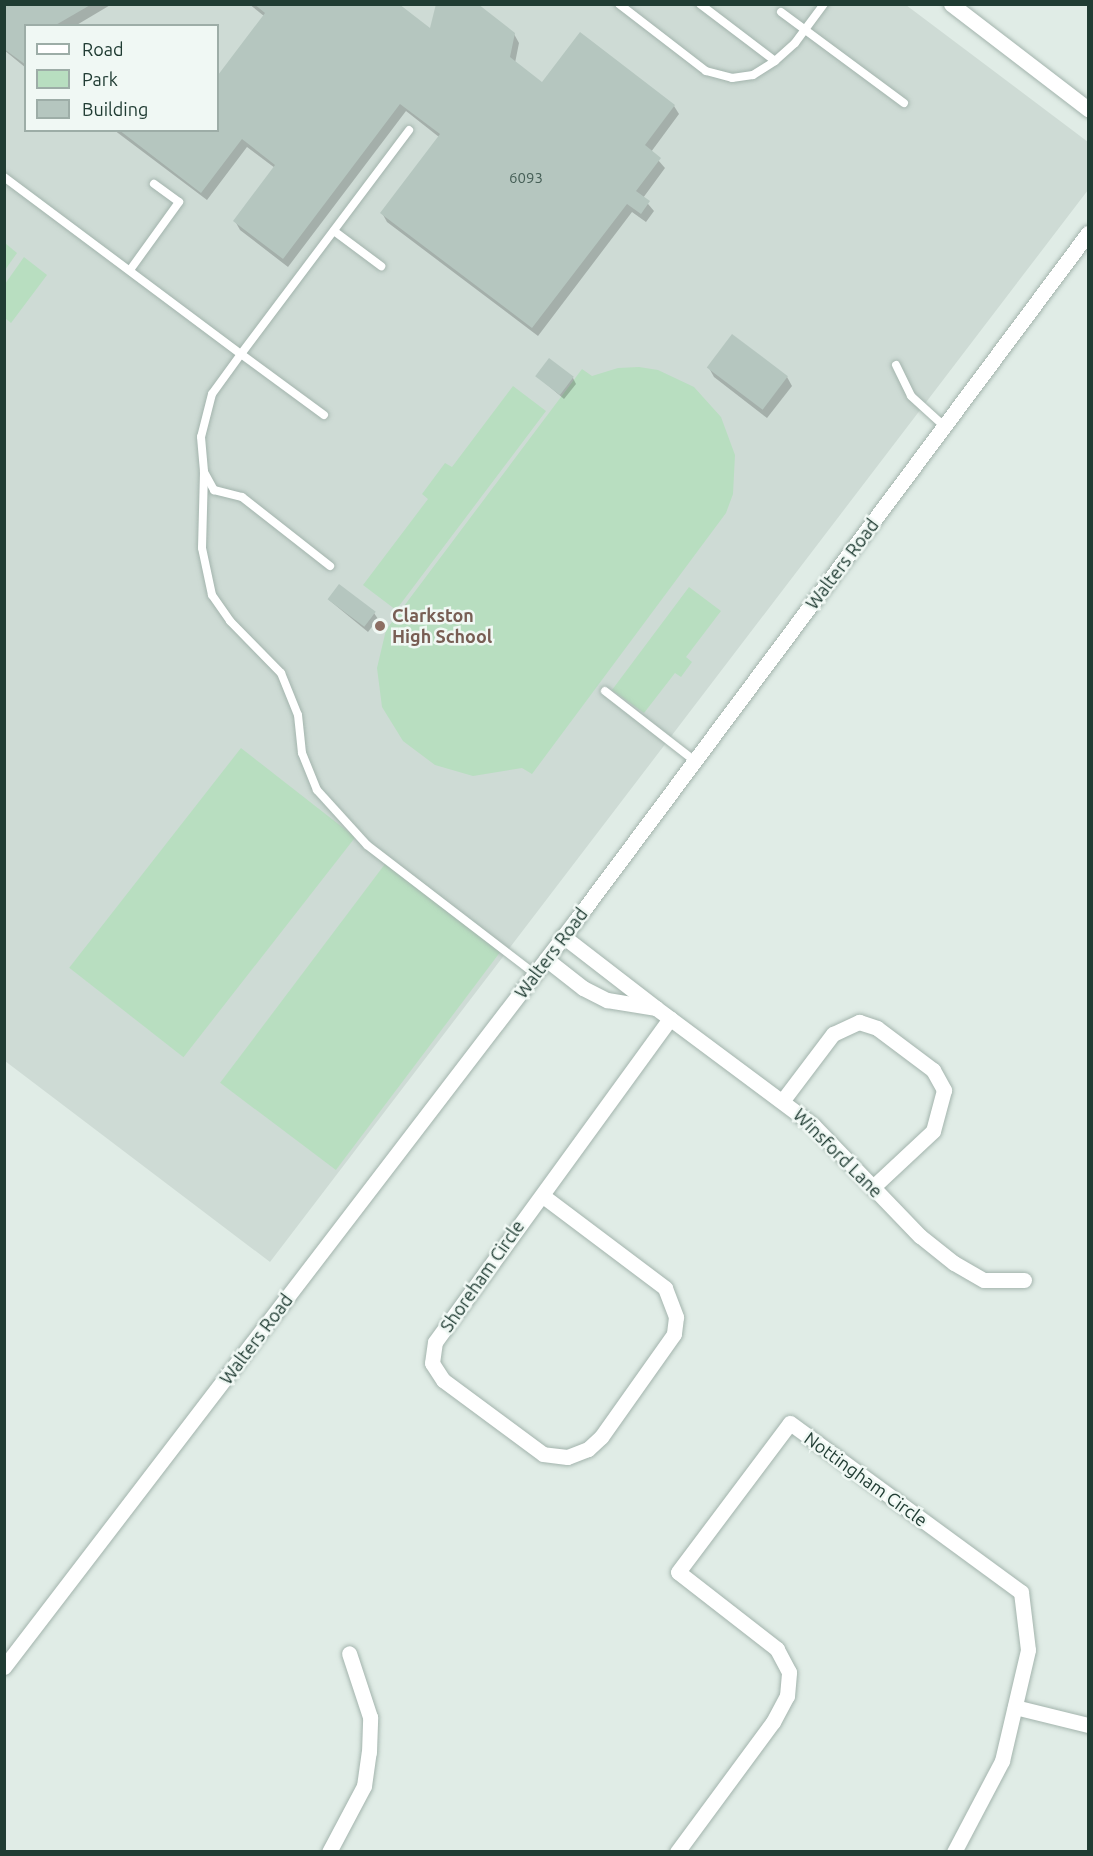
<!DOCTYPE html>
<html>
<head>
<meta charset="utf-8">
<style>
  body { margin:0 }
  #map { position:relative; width:1093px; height:1856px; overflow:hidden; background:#e0ece6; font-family:Ubuntu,sans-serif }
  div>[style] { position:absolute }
  .built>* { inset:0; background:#cedbd5 }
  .green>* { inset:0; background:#b8dec0; transform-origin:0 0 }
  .shadow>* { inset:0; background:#0003 }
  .building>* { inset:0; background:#b5c6bf; transform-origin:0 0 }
  .roads { filter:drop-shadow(0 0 2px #a3b4ad) drop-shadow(0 0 2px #a3b4ad) }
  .service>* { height:8px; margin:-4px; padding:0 4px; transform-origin:4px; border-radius:4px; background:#fff }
  .minor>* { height:15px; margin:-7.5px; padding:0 7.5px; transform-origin:7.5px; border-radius:7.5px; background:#fff }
  .dots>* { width:16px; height:16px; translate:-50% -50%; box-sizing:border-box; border:3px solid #f0f8f4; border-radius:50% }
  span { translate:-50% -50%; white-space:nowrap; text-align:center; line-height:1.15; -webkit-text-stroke:5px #f0f8f4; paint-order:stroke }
  .number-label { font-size:15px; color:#455e56 }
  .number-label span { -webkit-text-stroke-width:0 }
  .street-label { font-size:18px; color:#203c33 }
  .education-label { font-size:18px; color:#785e54; font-weight:700 }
  .left { translate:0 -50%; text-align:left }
  .frame { position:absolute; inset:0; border:6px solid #203c33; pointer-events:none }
  .legend { position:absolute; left:24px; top:24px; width:195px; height:108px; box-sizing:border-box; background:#f0f8f4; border:2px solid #9dada7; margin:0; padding:8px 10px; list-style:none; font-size:18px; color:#203c33 }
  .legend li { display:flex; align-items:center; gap:12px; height:30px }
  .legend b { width:30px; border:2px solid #9dada7 }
</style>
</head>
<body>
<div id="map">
  <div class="built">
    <div style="clip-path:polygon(evenodd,4px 5px,906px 5px,1088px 142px,1088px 190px,270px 1262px,5px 1061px,4px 5px,26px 26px,218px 26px,218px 130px,26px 130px,26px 26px)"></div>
  </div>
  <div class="green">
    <div style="clip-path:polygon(5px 243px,17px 253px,5px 270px,4px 270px)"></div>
    <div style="clip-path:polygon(24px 257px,47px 275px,11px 323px,5px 318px,5px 284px)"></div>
    <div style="clip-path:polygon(639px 367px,658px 370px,694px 387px,721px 417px,735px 455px,733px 494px,726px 513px,532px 774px,522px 768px,473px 776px,435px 765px,403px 741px,382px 707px,377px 668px,386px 630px,582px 369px,592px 376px,618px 368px)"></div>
    <div style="clip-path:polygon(513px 386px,546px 411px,396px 610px,363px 585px,428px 499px,422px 494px,445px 463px,452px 467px)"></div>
    <div style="clip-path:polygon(689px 587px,721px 611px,686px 657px,692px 662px,681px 677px,675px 673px,644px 713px,612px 690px)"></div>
    <div style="left:241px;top:748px;width:145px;height:279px;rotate:38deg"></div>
    <div style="left:388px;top:860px;width:145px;height:279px;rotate:37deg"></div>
  </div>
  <div class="shadow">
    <div style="clip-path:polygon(4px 4px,112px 4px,75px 26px,26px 26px,26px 68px,4px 50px)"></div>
    <div style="clip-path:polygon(249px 4px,397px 4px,431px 30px,514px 34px,519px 43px,515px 63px,543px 84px,674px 106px,679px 114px,651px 152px,665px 168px,643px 198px,654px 211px,646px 222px,632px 212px,538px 336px,387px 222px,382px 213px,439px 137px,406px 111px,288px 267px,240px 230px,235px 221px,275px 168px,247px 147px,207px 200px,114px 130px,218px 130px,218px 78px,264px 16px)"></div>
    <div style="clip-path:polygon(709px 368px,787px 377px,792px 386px,767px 418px,714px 377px)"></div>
    <div style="clip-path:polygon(537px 376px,573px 378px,576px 384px,564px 399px)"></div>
    <div style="clip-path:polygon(329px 600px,374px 613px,378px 619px,368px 632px)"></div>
  </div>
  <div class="building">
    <div style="clip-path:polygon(4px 4px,92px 4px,54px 26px,26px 26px,26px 65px,4px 49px)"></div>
    <div style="clip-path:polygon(254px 4px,399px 4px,430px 28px,436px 4px,478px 4px,515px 33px,510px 57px,542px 82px,580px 32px,675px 105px,645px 145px,661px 158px,636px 191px,650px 201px,641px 214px,627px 204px,532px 328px,380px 213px,440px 134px,400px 104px,283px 259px,233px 221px,275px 165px,242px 139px,201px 193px,119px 130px,218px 130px,218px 75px,265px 13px)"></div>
    <div style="left:732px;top:334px;width:70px;height:42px;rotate:37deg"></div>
    <div style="left:549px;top:358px;width:31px;height:23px;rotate:37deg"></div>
    <div style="left:339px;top:584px;width:46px;height:19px;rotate:37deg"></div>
  </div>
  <div class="roads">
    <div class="service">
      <div style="left:619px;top:4px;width:110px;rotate:37.6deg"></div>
      <div style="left:706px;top:71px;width:27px;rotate:15deg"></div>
      <div style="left:732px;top:78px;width:21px;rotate:-8deg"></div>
      <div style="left:753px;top:75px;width:26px;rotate:-32deg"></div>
      <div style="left:775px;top:61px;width:27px;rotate:-42deg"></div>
      <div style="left:795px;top:43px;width:49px;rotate:-53.4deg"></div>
      <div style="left:700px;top:4px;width:94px;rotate:37.2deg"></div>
      <div style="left:781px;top:12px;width:153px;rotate:36.5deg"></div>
      <div style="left:4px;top:177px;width:296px;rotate:36.8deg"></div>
      <div style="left:241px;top:354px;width:280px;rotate:-53.1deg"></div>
      <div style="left:334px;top:231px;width:59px;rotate:36.7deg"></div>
      <div style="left:130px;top:270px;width:84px;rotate:-54.2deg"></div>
      <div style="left:179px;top:202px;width:31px;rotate:-144deg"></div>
      <div style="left:896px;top:365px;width:34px;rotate:64deg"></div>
      <div style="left:911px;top:396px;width:45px;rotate:42.3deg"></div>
      <div style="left:324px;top:415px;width:103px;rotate:-143.7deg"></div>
      <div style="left:241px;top:354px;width:49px;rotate:125.9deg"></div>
      <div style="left:212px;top:394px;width:44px;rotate:104.3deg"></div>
      <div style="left:201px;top:437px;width:35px;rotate:85deg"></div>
      <div style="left:204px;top:472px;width:21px;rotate:61deg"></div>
      <div style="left:214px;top:490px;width:29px;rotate:14deg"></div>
      <div style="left:242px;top:497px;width:112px;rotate:38.1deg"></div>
      <div style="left:204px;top:472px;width:76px;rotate:91.5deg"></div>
      <div style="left:202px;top:548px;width:48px;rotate:78deg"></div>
      <div style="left:212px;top:595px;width:32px;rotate:55deg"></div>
      <div style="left:230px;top:621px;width:73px;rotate:45.6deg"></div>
      <div style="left:281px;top:673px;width:45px;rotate:68deg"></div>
      <div style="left:298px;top:715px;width:38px;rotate:84deg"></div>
      <div style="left:302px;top:753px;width:40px;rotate:68deg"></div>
      <div style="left:317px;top:790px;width:74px;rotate:47.7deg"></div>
      <div style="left:367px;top:845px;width:212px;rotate:37.5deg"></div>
      <div style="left:605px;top:691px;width:114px;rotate:37.9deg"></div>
    </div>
    <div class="minor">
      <div style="left:951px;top:4px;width:173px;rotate:37.5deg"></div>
      <div style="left:546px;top:959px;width:47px;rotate:38.1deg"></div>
      <div style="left:583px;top:988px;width:27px;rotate:27deg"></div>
      <div style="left:607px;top:1000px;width:50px;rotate:9.3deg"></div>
      <div style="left:656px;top:1008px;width:118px;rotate:-142.3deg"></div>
      <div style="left:656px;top:1008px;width:196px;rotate:36.7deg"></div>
      <div style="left:813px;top:1125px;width:154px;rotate:46.1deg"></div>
      <div style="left:920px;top:1236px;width:43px;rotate:38.5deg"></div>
      <div style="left:954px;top:1263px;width:34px;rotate:30deg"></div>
      <div style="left:984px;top:1280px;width:40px"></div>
      <div style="left:783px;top:1100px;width:83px;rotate:-52.9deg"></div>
      <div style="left:833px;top:1034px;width:29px;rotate:-25deg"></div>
      <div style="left:859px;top:1022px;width:19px;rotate:18deg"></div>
      <div style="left:877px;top:1028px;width:70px;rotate:36.9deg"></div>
      <div style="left:933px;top:1070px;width:23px;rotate:61deg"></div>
      <div style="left:944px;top:1090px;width:42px;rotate:105deg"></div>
      <div style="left:933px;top:1131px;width:82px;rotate:137deg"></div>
      <div style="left:543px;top:1196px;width:153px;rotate:37deg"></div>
      <div style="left:665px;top:1288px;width:31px;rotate:69deg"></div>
      <div style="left:676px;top:1317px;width:17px;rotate:97deg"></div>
      <div style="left:674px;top:1334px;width:126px;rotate:125.3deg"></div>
      <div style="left:601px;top:1437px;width:18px;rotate:137deg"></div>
      <div style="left:588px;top:1449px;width:22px;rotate:159deg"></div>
      <div style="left:567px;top:1457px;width:24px;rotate:-173deg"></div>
      <div style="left:543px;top:1454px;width:124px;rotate:-143.5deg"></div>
      <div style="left:443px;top:1380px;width:20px;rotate:-123deg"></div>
      <div style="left:432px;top:1363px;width:21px;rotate:-82deg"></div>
      <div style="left:435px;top:1342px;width:400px;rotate:-54deg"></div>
      <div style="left:4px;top:1667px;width:941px;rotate:-52.56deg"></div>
      <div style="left:576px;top:920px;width:857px;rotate:-53.3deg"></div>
      <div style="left:1015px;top:1707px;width:75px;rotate:13.9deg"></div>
      <div style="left:329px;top:1852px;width:75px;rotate:-62.1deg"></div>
      <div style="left:364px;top:1786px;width:34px;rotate:-82deg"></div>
      <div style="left:369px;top:1752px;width:35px;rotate:-88deg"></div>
      <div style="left:370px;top:1717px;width:67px;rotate:-108.2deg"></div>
      <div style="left:677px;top:1852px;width:162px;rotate:-53.6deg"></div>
      <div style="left:773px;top:1722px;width:30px;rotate:-62deg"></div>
      <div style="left:787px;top:1696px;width:24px;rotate:-85deg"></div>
      <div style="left:789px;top:1672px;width:26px;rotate:-118deg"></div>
      <div style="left:777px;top:1649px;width:125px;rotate:-142.1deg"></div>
      <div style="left:678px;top:1572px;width:186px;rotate:-53.1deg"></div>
      <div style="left:790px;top:1423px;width:286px;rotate:36.2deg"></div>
      <div style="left:1021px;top:1592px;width:58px;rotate:83.1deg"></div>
      <div style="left:1028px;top:1650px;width:114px;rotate:103.2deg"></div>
      <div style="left:1002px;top:1761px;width:103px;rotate:117.8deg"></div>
    </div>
  </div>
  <div class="dots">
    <div style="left:380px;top:626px;background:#8d6e63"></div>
  </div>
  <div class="number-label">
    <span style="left:526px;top:178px">6093</span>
  </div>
  <div class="street-label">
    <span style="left:842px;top:564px;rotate:-53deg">Walters Road</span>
    <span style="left:551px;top:953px;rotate:-53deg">Walters Road</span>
    <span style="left:838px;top:1153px;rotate:45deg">Winsford Lane</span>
    <span style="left:482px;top:1276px;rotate:-55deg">Shoreham Circle</span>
    <span style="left:256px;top:1339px;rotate:-53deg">Walters Road</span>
    <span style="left:866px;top:1479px;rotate:36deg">Nottingham Circle</span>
  </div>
  <div class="education-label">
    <span class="left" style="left:392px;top:626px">Clarkston<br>High School</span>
  </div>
  <div class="frame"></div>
  <ul class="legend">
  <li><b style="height:8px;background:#fff"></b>Road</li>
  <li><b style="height:16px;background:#b8dec0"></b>Park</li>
  <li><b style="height:16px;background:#b5c6bf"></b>Building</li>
  </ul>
</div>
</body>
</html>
